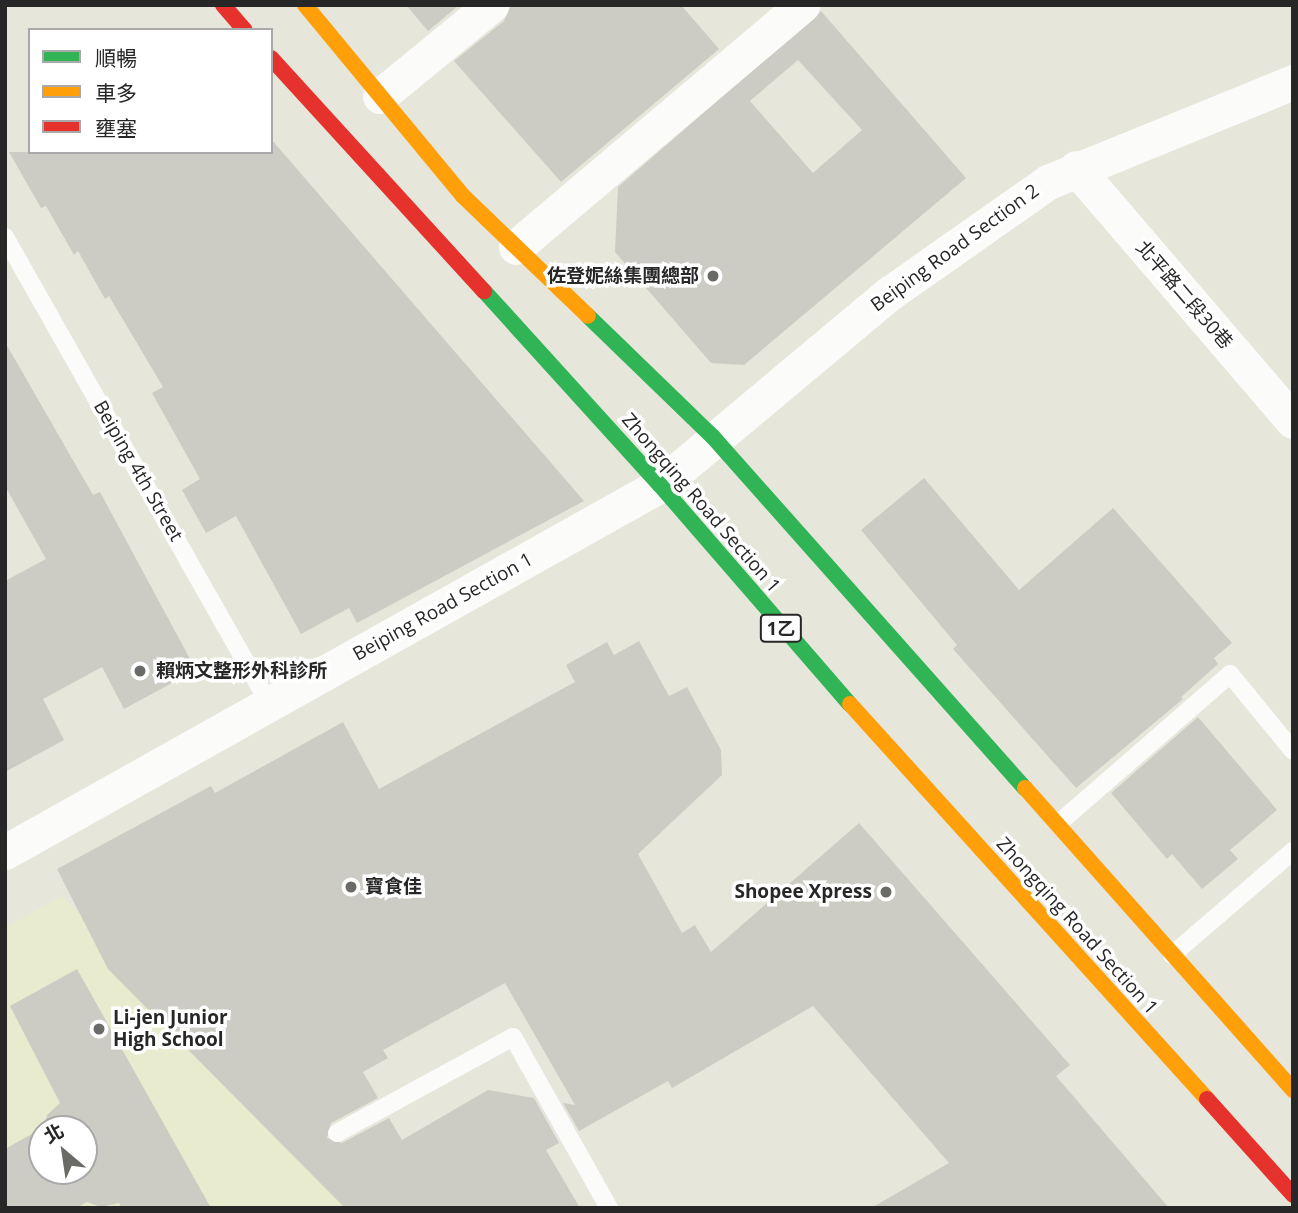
<!DOCTYPE html>
<html>
<head>
<meta charset="utf-8">
<style>
  body { margin:0 }
  #map { position:relative; width:1298px; height:1213px; overflow:hidden; background:#e6e6db; font-family:"Open Sans","Noto Sans TC",sans-serif }
  div>[style] { position:absolute }
  .education>* { inset:0; background:#e8ebce }
  .building>* { inset:0; background:#ccccc4 }
  .lane>* { height:18px; margin:-9px; padding:0 9px; transform-origin:9px; border-radius:9px; background:#fbfbfa }
  .street>* { height:35px; margin:-17.5px; padding:0 17.5px; transform-origin:17.5px; border-radius:17.5px; background:#fbfbfa }
  .fast>* { height:16px; margin:-8px; padding:0 8px; transform-origin:8px; border-radius:8px; background:#30b455 }
  .slow>* { height:16px; margin:-8px; padding:0 8px; transform-origin:8px; border-radius:8px; background:#ff9f0a }
  .jam>* { height:16px; margin:-8px; padding:0 8px; transform-origin:8px; border-radius:8px; background:#e5322d }
  .dots>* { width:19px; height:19px; translate:-50% -50%; box-sizing:border-box; border:4px solid #fff; border-radius:50% }
  span { translate:-50% -50%; white-space:nowrap; text-align:center; line-height:1.15; -webkit-text-stroke:7px #fff; paint-order:stroke }
  .shield-label span { padding:2px 5px; background:#fff; border:2px solid; border-radius:5px; -webkit-text-stroke-width:0 }
  .shield-label { font-size:18px; color:#272727; font-weight:700 }
  .street-label { font-size:19px; color:#272727 }
  .poi-label { font-size:19px; color:#272727; font-weight:700 }
  .right { translate:-100% -50%; text-align:right }
  .left { translate:0 -50%; text-align:left }
  .frame { position:absolute; inset:0; border:7px solid #272727; pointer-events:none }
  .legend { position:absolute; left:28px; top:28px; width:245px; height:126px; box-sizing:border-box; background:#fff; border:2px solid #a9a9a9; margin:0; padding:9px 12px; list-style:none; font-size:21px; color:#272727 }
  .legend li { display:flex; align-items:center; gap:14px; height:35px }
  .legend b { width:35px; border:2px solid #a9a9a9 }
  .north { position:absolute; left:28px; top:1115px; width:70px; height:70px; box-sizing:border-box; background:#fff; border:2px solid #a9a9a9; border-radius:50%; rotate:331deg; font-size:19px; font-weight:700; line-height:28px; text-align:center; color:#272727 }
  .north::after { content:''; display:block; margin:auto; width:24px; height:32px; background:#6a6a66; clip-path:polygon(50% 0,100% 100%,50% 72%,0 100%) }
</style>
</head>
<body>
<div id="map">
  <div class="education">
    <div style="clip-path:polygon(evenodd,62px 896px,370px 1208px,5px 1208px,5px 928px,62px 896px,42px 1129px,84px 1129px,84px 1171px,42px 1171px,42px 1129px)"></div>
  </div>
  <div class="building">
    <div style="clip-path:polygon(406px 5px,459px 5px,428px 31px)"></div>
    <div style="clip-path:polygon(511px 5px,681px 5px,719px 49px,561px 182px,454px 61px,504px 21px)"></div>
    <div style="clip-path:polygon(evenodd,821px 11px,966px 178px,744px 365px,711px 363px,615px 252px,618px 187px,821px 11px,798px 60px,862px 130px,813px 173px,750px 101px,798px 60px)"></div>
    <div style="clip-path:polygon(271px 139px,584px 501px,357px 623px,349px 608px,301px 634px,236px 516px,206px 533px,182px 490px,200px 479px,152px 393px,163px 387px,109px 296px,105px 299px,78px 251px,74px 255px,46px 206px,41px 208px,9px 152px,271px 152px)"></div>
    <div style="clip-path:polygon(5px 342px,93px 495px,100px 492px,196px 670px,124px 709px,102px 667px,43px 699px,64px 740px,5px 772px,5px 581px,46px 559px,5px 486px)"></div>
    <div style="clip-path:polygon(924px 478px,1019px 590px,1113px 508px,1232px 643px,1214px 658px,1218px 664px,1181px 697px,1183px 699px,1076px 788px,953px 649px,957px 645px,861px 530px)"></div>
    <div style="clip-path:polygon(639px 641px,669px 696px,687px 687px,721px 750px,722px 775px,638px 854px,682px 933px,695px 925px,711px 952px,859px 823px,1070px 1065px,1056px 1076px,1169px 1208px,871px 1208px,949px 1163px,813px 1006px,672px 1088px,668px 1081px,579px 1131px,563px 1103px,575px 1105px,505px 983px,383px 1050px,388px 1058px,363px 1072px,378px 1098px,331px 1123px,327px 1138px,342px 1143px,389px 1118px,402px 1140px,488px 1090px,534px 1098px,559px 1143px,546px 1150px,580px 1208px,345px 1208px,108px 969px,57px 869px,211px 786px,215px 793px,343px 722px,379px 789px,575px 682px,566px 665px,607px 642px,614px 655px)"></div>
    <div style="clip-path:polygon(1198px 717px,1277px 810px,1230px 850px,1238px 859px,1202px 889px,1172px 854px,1167px 859px,1111px 793px)"></div>
    <div style="clip-path:polygon(evenodd,77px 969px,211px 1208px,121px 1208px,119px 1203px,101px 1207px,87px 1202px,76px 1208px,5px 1208px,5px 1149px,44px 1127px,47px 1115px,60px 1103px,10px 1006px,77px 969px,42px 1129px,84px 1129px,84px 1171px,42px 1171px,42px 1129px)"></div>
  </div>
  <div class="lane">
    <div style="left:5px;top:237px;width:538px;rotate:60.48deg"></div>
    <div style="left:1060px;top:822px;width:225px;rotate:-41deg"></div>
    <div style="left:1230px;top:674px;width:99px;rotate:50.7deg"></div>
    <div style="left:1172px;top:955px;width:160px;rotate:-40.7deg"></div>
    <div style="left:337px;top:1133px;width:200px;rotate:-28.6deg"></div>
    <div style="left:513px;top:1037px;width:196px;rotate:60.7deg"></div>
  </div>
  <div class="street">
    <div style="left:380px;top:96px;width:144px;rotate:-39.3deg"></div>
    <div style="left:1076px;top:168px;width:333px;rotate:49.4deg"></div>
    <div style="left:516px;top:247px;width:375px;rotate:-40.2deg"></div>
    <div style="left:5px;top:852px;width:751px;rotate:-29.26deg"></div>
    <div style="left:660px;top:485px;width:300px;rotate:-39.9deg"></div>
    <div style="left:890px;top:293px;width:193px;rotate:-35.1deg"></div>
    <div style="left:1048px;top:182px;width:265px;rotate:-22.2deg"></div>
  </div>
  <div class="fast">
    <div style="left:484px;top:291px;width:262px;rotate:47.8deg"></div>
    <div style="left:660px;top:485px;width:290px;rotate:49.1deg"></div>
    <div style="left:588px;top:316px;width:174px;rotate:44.1deg"></div>
    <div style="left:713px;top:437px;width:470px;rotate:48.4deg"></div>
  </div>
  <div class="slow">
    <div style="left:305px;top:5px;width:248px;rotate:50.4deg"></div>
    <div style="left:463px;top:196px;width:173px;rotate:43.8deg"></div>
    <div style="left:850px;top:704px;width:532px;rotate:47.89deg"></div>
    <div style="left:1025px;top:788px;width:404px;rotate:48.4deg"></div>
  </div>
  <div class="jam">
    <div style="left:223px;top:5px;width:33px;rotate:49deg"></div>
    <div style="left:271px;top:58px;width:316px;rotate:47.6deg"></div>
    <div style="left:1207px;top:1099px;width:129px;rotate:48.1deg"></div>
  </div>
  <div class="dots">
    <div style="left:713px;top:276px;background:#6a6a66"></div>
    <div style="left:140px;top:671px;background:#6a6a66"></div>
    <div style="left:351px;top:887px;background:#6a6a66"></div>
    <div style="left:886px;top:892px;background:#6a6a66"></div>
    <div style="left:99px;top:1029px;background:#6a6a66"></div>
  </div>
  <div class="shield-label">
    <span style="left:781px;top:628px">1乙</span>
  </div>
  <div class="street-label">
    <span style="left:955px;top:248px;rotate:-36deg">Beiping Road Section 2</span>
    <span style="left:1184px;top:295px;rotate:49deg">北平路二段30巷</span>
    <span style="left:138px;top:471px;rotate:60deg">Beiping 4th Street</span>
    <span style="left:701px;top:503px;rotate:49deg">Zhongqing Road Section 1</span>
    <span style="left:443px;top:607px;rotate:-29deg">Beiping Road Section 1</span>
    <span style="left:1077px;top:926px;rotate:48deg">Zhongqing Road Section 1</span>
  </div>
  <div class="poi-label">
    <span class="right" style="left:699px;top:276px">佐登妮絲集團總部</span>
    <span class="left" style="left:156px;top:671px">賴炳文整形外科診所</span>
    <span class="left" style="left:365px;top:887px">寶食佳</span>
    <span class="right" style="left:872px;top:892px">Shopee Xpress</span>
    <span class="left" style="left:113px;top:1029px">Li-jen Junior<br>High School</span>
  </div>
  <div class="frame"></div>
  <ul class="legend">
  <li><b style="height:9px;background:#30b455"></b>順暢</li>
  <li><b style="height:9px;background:#ff9f0a"></b>車多</li>
  <li><b style="height:9px;background:#e5322d"></b>壅塞</li>
  </ul>
  <div class="north">北</div>
</div>
</body>
</html>
